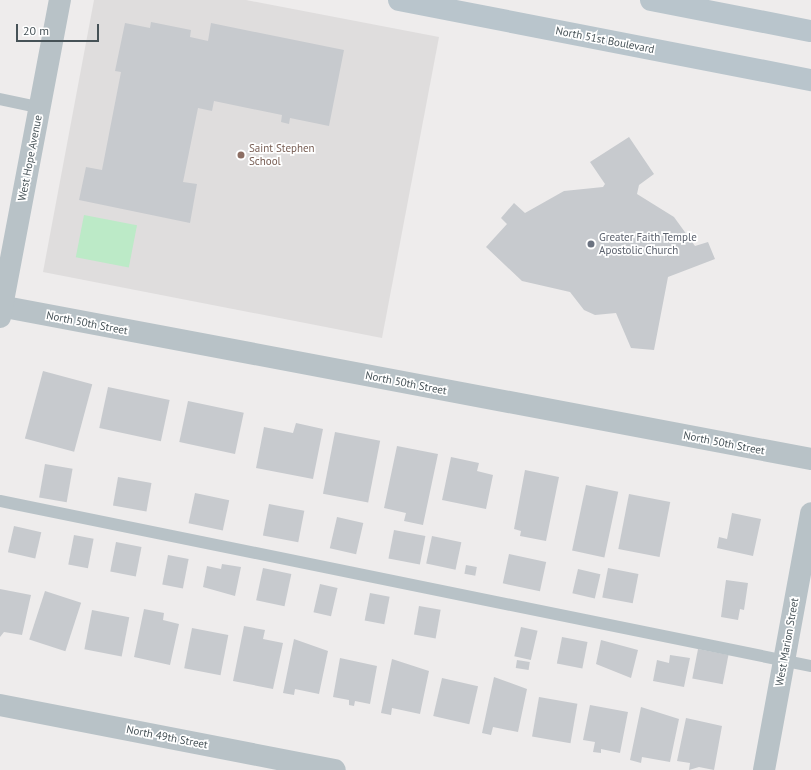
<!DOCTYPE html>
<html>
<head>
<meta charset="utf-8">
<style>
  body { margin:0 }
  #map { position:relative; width:811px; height:770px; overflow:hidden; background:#eeecec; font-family:"PT Sans",sans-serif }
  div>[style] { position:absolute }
  .education>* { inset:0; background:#dfdddd }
  .green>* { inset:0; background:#bceac7; transform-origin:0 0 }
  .building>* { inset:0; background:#c7cace; transform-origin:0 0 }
  .lane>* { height:12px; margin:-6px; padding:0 6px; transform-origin:6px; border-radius:6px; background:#b8c2c7 }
  .street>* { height:22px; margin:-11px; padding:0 11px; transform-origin:11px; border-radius:11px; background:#b8c2c7 }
  .secondary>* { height:22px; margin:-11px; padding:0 11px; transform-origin:11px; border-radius:11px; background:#b9c5cc }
  .dots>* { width:11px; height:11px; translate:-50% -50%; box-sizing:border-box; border:2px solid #fff; border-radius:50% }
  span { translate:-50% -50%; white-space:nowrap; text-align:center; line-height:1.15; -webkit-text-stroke:3.5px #fff; paint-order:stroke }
  .street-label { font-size:11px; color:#465257 }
  .education-label { font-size:11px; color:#785e54 }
  .left { translate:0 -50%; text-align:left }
  .worship-label { font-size:11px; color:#5b616d }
  .scale { position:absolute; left:16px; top:24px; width:83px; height:18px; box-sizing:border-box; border:2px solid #465257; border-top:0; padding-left:5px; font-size:12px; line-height:14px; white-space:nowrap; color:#465257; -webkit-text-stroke:3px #fff; paint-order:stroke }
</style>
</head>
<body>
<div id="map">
  <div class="education">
    <div style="clip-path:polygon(94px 0,246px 0,439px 37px,382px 338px,43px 272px)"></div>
  </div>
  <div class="green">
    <div style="left:84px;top:215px;width:54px;height:43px;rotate:11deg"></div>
  </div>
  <div class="building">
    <div style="clip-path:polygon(151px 22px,191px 30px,190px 37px,208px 41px,211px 23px,344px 50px,329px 126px,290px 118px,289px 124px,281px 122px,282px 115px,214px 101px,212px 111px,198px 108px,183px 182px,197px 184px,190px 223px,79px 200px,86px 167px,102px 170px,121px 72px,115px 71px,125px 23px,150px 28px)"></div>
    <div style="clip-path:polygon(629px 137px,654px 174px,639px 185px,637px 194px,674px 217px,695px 246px,708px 242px,715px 259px,668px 277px,654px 350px,631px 348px,616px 313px,595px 315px,584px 310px,570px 292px,522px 281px,486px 247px,507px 224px,501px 218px,514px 203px,525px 213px,564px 191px,603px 187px,605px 184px,590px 162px)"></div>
    <div style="left:43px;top:371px;width:51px;height:70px;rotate:15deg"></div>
    <div style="left:108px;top:387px;width:63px;height:42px;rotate:12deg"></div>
    <div style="left:188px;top:401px;width:57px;height:42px;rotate:12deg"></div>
    <div style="clip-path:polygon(296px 423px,323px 429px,313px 479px,256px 468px,264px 427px,293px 433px)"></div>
    <div style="left:335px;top:432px;width:46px;height:63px;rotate:11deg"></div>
    <div style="clip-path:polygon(397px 446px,438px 454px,423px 525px,404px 521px,406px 513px,384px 508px)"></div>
    <div style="clip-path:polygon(451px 457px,479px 463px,477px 471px,493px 475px,486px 509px,442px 500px)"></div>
    <div style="left:45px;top:464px;width:28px;height:34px;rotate:10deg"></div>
    <div style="clip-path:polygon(525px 470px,559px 477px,546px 541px,520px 536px,521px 531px,514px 529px)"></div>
    <div style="left:118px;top:477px;width:34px;height:29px;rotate:10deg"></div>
    <div style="left:586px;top:485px;width:33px;height:67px;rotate:12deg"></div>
    <div style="left:195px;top:493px;width:35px;height:31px;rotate:12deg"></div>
    <div style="left:629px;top:494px;width:42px;height:56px;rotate:11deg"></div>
    <div style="left:269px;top:504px;width:36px;height:32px;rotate:11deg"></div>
    <div style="clip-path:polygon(732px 513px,761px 519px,753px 556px,717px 548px,719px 537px,727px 539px)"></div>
    <div style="left:337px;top:517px;width:27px;height:32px;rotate:13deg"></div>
    <div style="left:14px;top:526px;width:28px;height:27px;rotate:13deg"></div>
    <div style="left:394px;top:530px;width:32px;height:29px;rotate:11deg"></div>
    <div style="left:74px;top:535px;width:20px;height:30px;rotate:11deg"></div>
    <div style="left:432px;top:536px;width:30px;height:28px;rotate:12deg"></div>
    <div style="left:116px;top:542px;width:26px;height:30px;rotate:11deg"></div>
    <div style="left:509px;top:554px;width:38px;height:30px;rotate:12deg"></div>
    <div style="left:168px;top:555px;width:21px;height:30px;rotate:11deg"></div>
    <div style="clip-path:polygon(222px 564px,241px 567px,235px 596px,203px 587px,207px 566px,221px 569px)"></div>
    <div style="left:466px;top:565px;width:11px;height:9px;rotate:10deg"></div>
    <div style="left:263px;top:568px;width:29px;height:33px;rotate:12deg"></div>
    <div style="left:608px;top:568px;width:31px;height:30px;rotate:11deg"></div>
    <div style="left:578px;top:569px;width:23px;height:25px;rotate:13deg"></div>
    <div style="clip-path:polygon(726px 580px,748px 583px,744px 610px,740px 609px,738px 620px,721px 617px)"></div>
    <div style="left:320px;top:584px;width:18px;height:29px;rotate:13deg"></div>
    <div style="clip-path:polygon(0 589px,31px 595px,22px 635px,4px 632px,0 637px)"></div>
    <div style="left:45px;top:591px;width:38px;height:51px;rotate:18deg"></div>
    <div style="left:370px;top:593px;width:20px;height:28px;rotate:11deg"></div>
    <div style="left:419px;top:606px;width:22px;height:29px;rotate:10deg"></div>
    <div style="clip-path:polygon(144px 609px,164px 613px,163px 620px,179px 624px,170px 665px,134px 657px)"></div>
    <div style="left:92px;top:610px;width:38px;height:40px;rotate:11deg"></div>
    <div style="clip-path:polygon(244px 626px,265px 630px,263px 639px,283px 643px,273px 689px,233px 681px)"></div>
    <div style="left:521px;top:627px;width:17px;height:30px;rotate:13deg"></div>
    <div style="left:192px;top:628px;width:37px;height:41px;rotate:11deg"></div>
    <div style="left:562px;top:637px;width:26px;height:27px;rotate:11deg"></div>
    <div style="clip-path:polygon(294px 639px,328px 651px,319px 694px,295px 689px,294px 695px,283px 693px)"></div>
    <div style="clip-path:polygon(601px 640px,638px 650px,631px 678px,596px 664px)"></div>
    <div style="left:698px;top:649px;width:31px;height:30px;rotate:11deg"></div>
    <div style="clip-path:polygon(670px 655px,690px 658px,684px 687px,653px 681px,657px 660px,669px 663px)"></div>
    <div style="clip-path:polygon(340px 658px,377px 666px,370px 704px,355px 701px,354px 706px,349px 705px,349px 700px,333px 697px)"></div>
    <div style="clip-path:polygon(392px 659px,429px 671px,420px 714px,392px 708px,391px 715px,381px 713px)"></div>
    <div style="left:517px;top:660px;width:13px;height:8px;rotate:9deg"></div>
    <div style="clip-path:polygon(494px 677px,527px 689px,518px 732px,493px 727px,491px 735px,482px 733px)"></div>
    <div style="left:442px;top:678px;width:37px;height:39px;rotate:13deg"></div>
    <div style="left:539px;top:697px;width:39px;height:40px;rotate:10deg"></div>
    <div style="clip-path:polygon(590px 705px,628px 712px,620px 753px,601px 749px,601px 753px,593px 752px,595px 742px,583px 740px)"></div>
    <div style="clip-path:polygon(641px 707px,679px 719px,670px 762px,642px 757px,641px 763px,630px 760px)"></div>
    <div style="clip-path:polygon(686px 718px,722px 726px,714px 770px,699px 767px,689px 770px,690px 763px,677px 761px)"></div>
  </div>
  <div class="lane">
    <div style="left:0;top:99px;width:40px;rotate:12deg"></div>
    <div style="left:0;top:501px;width:828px;rotate:11.5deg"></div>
  </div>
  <div class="street">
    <div style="left:0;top:306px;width:825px;rotate:10.68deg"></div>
    <div style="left:0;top:317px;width:323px;rotate:-79.3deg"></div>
    <div style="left:0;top:705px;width:341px;rotate:11deg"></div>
    <div style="left:764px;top:770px;width:261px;rotate:-79.6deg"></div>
  </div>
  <div class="secondary">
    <div style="left:399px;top:0;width:420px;rotate:11deg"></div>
    <div style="left:651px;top:0;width:163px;rotate:11deg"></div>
  </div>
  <div class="dots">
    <div style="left:241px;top:155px;background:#8d6e63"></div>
    <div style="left:591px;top:244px;background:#6b7280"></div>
  </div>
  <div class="street-label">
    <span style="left:605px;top:40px;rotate:11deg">North 51st Boulevard</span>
    <span style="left:30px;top:158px;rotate:-79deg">West Hope Avenue</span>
    <span style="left:87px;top:323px;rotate:11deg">North 50th Street</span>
    <span style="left:406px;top:383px;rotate:11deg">North 50th Street</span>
    <span style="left:724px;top:443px;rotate:11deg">North 50th Street</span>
    <span style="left:787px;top:642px;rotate:-80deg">West Marion Street</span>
    <span style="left:167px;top:737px;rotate:11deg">North 49th Street</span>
  </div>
  <div class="education-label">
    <span class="left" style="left:249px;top:155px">Saint Stephen<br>School</span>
  </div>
  <div class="worship-label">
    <span class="left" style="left:599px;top:244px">Greater Faith Temple<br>Apostolic Church</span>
  </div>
  <div class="scale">20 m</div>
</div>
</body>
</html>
